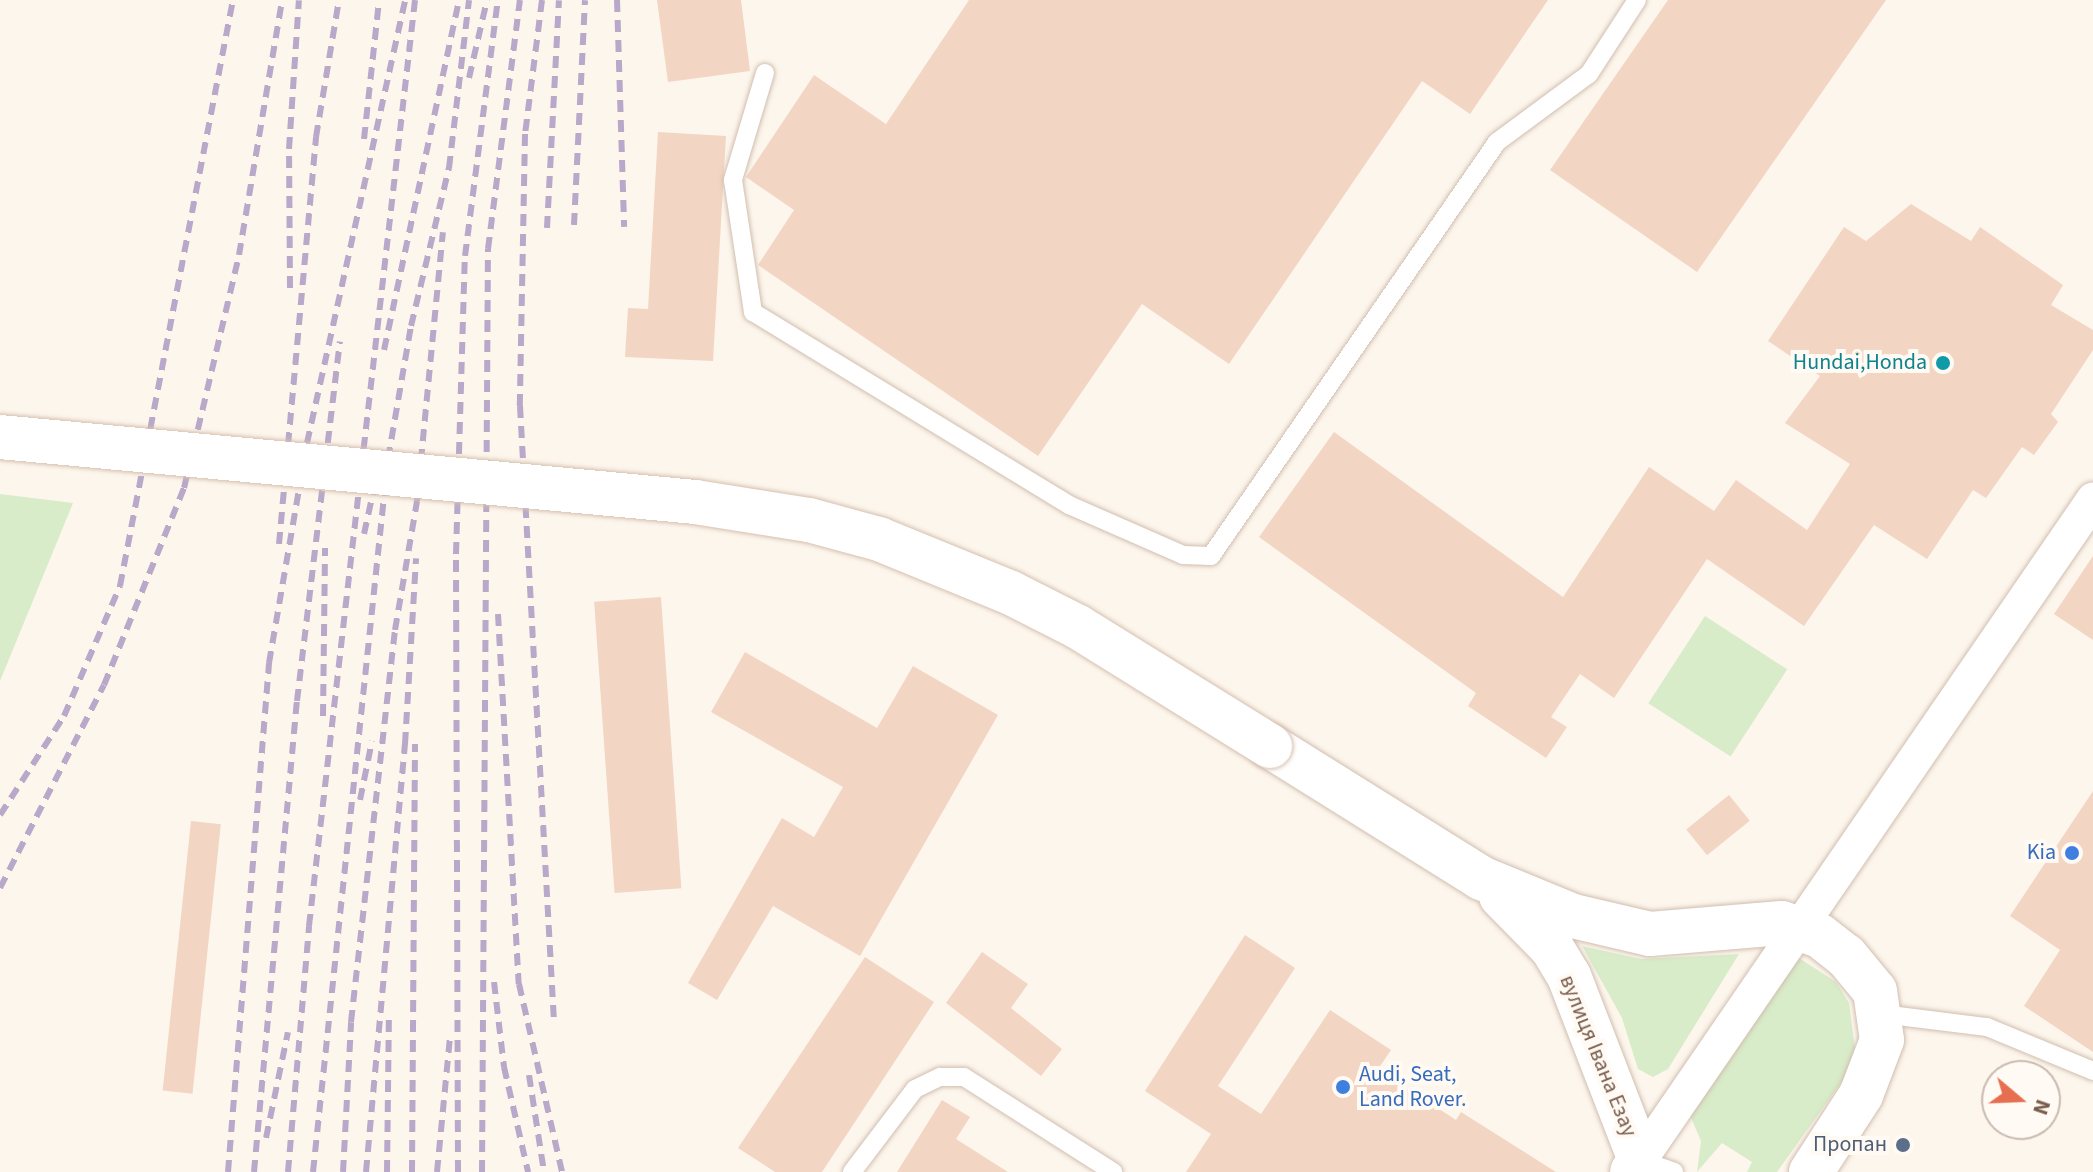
<!DOCTYPE html>
<html>
<head>
<meta charset="utf-8">
<style>
  body { margin:0 }
  #map { position:relative; width:2093px; height:1172px; overflow:hidden; background:#fdf6ec; font-family:"Source Sans 3",sans-serif }
  div>[style] { position:absolute }
  .green>* { inset:0; background:#d8ecc9; transform-origin:0 0 }
  .building>* { inset:0; background:#f3d5c3; transform-origin:0 0 }
  .roads { filter:drop-shadow(0 0 2px #d1beb0) drop-shadow(0 0 2px #d1beb0) }
  .lane>* { height:18px; margin:-9px; padding:0 9px; transform-origin:9px; border-radius:9px; background:#fff }
  .street>* { height:34px; margin:-17px; padding:0 17px; transform-origin:17px; border-radius:17px; background:#fff }
  .secondary>* { height:44px; margin:-22px; padding:0 22px; transform-origin:22px; border-radius:22px; background:#fff }
  .rail>* { height:6px; margin-top:-3px; transform-origin:0; background:repeating-linear-gradient(90deg,#b9a8c9 0 12px,transparent 0 20px) }
  .bridges { filter:drop-shadow(0 0 2px #d6c0b0) drop-shadow(0 0 2px #d6c0b0) }
  .secondary-bridge>* { height:44px; margin:-22px; padding:0 22px; transform-origin:22px; border-radius:22px; background:#fff }
  .dots>* { width:22px; height:22px; translate:-50% -50%; box-sizing:border-box; border:4px solid #fffaf3; border-radius:50% }
  span { translate:-50% -50%; white-space:nowrap; text-align:center; line-height:1.15; -webkit-text-stroke:8px #fffaf3; paint-order:stroke }
  .culture-label { font-size:22px; color:#0d838f }
  .right { translate:-100% -50%; text-align:right }
  .shop-label { font-size:22px; color:#366cbe }
  .left { translate:0 -50%; text-align:left }
  .street-label { font-size:22px; color:#7a5c4d }
  .service-label { font-size:22px; color:#4e5e75 }
  .north { position:absolute; left:1981px; top:1060px; width:80px; height:80px; box-sizing:border-box; background:#fffaf3; border:2px solid #cabbb1; border-radius:50%; rotate:109deg; font-size:22px; font-weight:700; line-height:32px; text-align:center; color:#7a5c4d }
  .north::after { content:''; display:block; margin:auto; width:28px; height:36px; background:#e76f51; clip-path:polygon(50% 0,100% 100%,50% 72%,0 100%) }
</style>
</head>
<body>
<div id="map">
  <div class="green">
    <div style="clip-path:polygon(0 494px,73px 503px,0 681px)"></div>
    <div style="left:1705px;top:616px;width:98px;height:104px;rotate:33deg"></div>
    <div style="clip-path:polygon(1582px 946px,1641px 959px,1739px 954px,1668px 1069px,1653px 1077px,1638px 1069px,1622px 1018px)"></div>
    <div style="clip-path:polygon(1799px 958px,1836px 982px,1849px 1003px,1855px 1049px,1848px 1073px,1777px 1172px,1747px 1172px,1752px 1162px,1722px 1143px,1697px 1172px,1701px 1141px,1689px 1113px)"></div>
  </div>
  <div class="building">
    <div style="clip-path:polygon(657px 0,741px 0,750px 71px,668px 82px)"></div>
    <div style="clip-path:polygon(969px 0,1548px 0,1470px 114px,1422px 81px,1229px 364px,1142px 304px,1038px 456px,758px 265px,794px 210px,746px 177px,814px 75px,886px 124px)"></div>
    <div style="clip-path:polygon(1668px 0,1886px 0,1697px 272px,1550px 170px)"></div>
    <div style="clip-path:polygon(658px 132px,726px 136px,713px 361px,625px 357px,628px 308px,648px 309px)"></div>
    <div style="clip-path:polygon(1911px 204px,1971px 241px,1980px 227px,2063px 285px,2051px 305px,2093px 330px,2093px 350px,2051px 414px,2058px 422px,2034px 455px,2022px 447px,1986px 498px,1973px 490px,1927px 559px,1874px 525px,1804px 626px,1707px 559px,1614px 698px,1580px 674px,1551px 717px,1567px 727px,1546px 758px,1468px 706px,1476px 693px,1259px 537px,1334px 432px,1563px 597px,1649px 467px,1714px 511px,1736px 480px,1807px 530px,1850px 464px,1785px 423px,1820px 376px,1768px 341px,1844px 227px,1866px 241px)"></div>
    <div style="clip-path:polygon(2093px 556px,2093px 640px,2054px 614px)"></div>
    <div style="left:661px;top:597px;width:292px;height:67px;rotate:86deg"></div>
    <div style="clip-path:polygon(745px 652px,877px 728px,913px 666px,998px 715px,860px 956px,773px 906px,717px 1000px,688px 983px,782px 818px,814px 837px,843px 787px,711px 712px)"></div>
    <div style="clip-path:polygon(2093px 791px,2093px 1052px,2024px 1006px,2060px 950px,2010px 916px)"></div>
    <div style="left:1729px;top:795px;width:33px;height:55px;rotate:51deg"></div>
    <div style="left:191px;top:821px;width:30px;height:271px;rotate:6deg"></div>
    <div style="clip-path:polygon(1245px 935px,1295px 968px,1218px 1086px,1261px 1114px,1330px 1010px,1391px 1050px,1378px 1069px,1456px 1120px,1461px 1112px,1556px 1172px,1186px 1172px,1211px 1134px,1145px 1091px)"></div>
    <div style="clip-path:polygon(982px 952px,1028px 984px,1011px 1008px,1062px 1049px,1041px 1076px,946px 1003px)"></div>
    <div style="clip-path:polygon(865px 957px,934px 1002px,822px 1172px,775px 1172px,738px 1148px)"></div>
    <div style="clip-path:polygon(942px 1100px,970px 1117px,956px 1139px,1008px 1172px,897px 1172px)"></div>
  </div>
  <div class="roads">
    <div class="lane">
      <div style="left:765px;top:73px;width:112px;rotate:106.7deg"></div>
      <div style="left:733px;top:180px;width:134px;rotate:81.4deg"></div>
      <div style="left:753px;top:312px;width:370px;rotate:31.4deg"></div>
      <div style="left:1069px;top:505px;width:124px;rotate:23.7deg"></div>
      <div style="left:1183px;top:555px;width:28px;rotate:2deg"></div>
      <div style="left:1211px;top:556px;width:503px;rotate:-55.36deg"></div>
      <div style="left:1497px;top:142px;width:114px;rotate:-36.5deg"></div>
      <div style="left:1589px;top:74px;width:88px;rotate:-57deg"></div>
      <div style="left:1882px;top:1014px;width:106px;rotate:7.1deg"></div>
      <div style="left:1987px;top:1027px;width:115px;rotate:22.5deg"></div>
      <div style="left:1640px;top:1160px;width:36px;rotate:19deg"></div>
      <div style="left:852px;top:1172px;width:104px;rotate:-52.8deg"></div>
      <div style="left:915px;top:1089px;width:28px;rotate:-26deg"></div>
      <div style="left:940px;top:1077px;width:24px"></div>
      <div style="left:964px;top:1077px;width:177px;rotate:32.5deg"></div>
    </div>
    <div class="street">
      <div style="left:1640px;top:1160px;width:801px;rotate:-55.54deg"></div>
    </div>
    <div class="secondary">
      <div style="left:1270px;top:746px;width:249px;rotate:32deg"></div>
      <div style="left:1481px;top:878px;width:100px;rotate:22.4deg"></div>
      <div style="left:1573px;top:916px;width:79px;rotate:13.2deg"></div>
      <div style="left:1650px;top:934px;width:132px;rotate:-4.8deg"></div>
      <div style="left:1782px;top:923px;width:40px;rotate:18.9deg"></div>
      <div style="left:1820px;top:936px;width:33px;rotate:38deg"></div>
      <div style="left:1846px;top:956px;width:45px;rotate:50.4deg"></div>
      <div style="left:1875px;top:991px;width:49px;rotate:81.9deg"></div>
      <div style="left:1882px;top:1040px;width:59px;rotate:110.9deg"></div>
      <div style="left:1861px;top:1095px;width:92px;rotate:123deg"></div>
      <div style="left:1501px;top:896px;width:73px;rotate:45.6deg"></div>
      <div style="left:1552px;top:948px;width:33px;rotate:59deg"></div>
      <div style="left:1569px;top:976px;width:197px;rotate:68.9deg"></div>
      <div style="left:1640px;top:1160px;width:14px;rotate:124deg"></div>
    </div>
  </div>
  <div class="rail">
    <div style="left:542px;top:0;width:135px;rotate:97.2deg"></div>
    <div style="left:525px;top:134px;width:272px;rotate:91.1deg"></div>
    <div style="left:520px;top:406px;width:616px;rotate:86.84deg"></div>
    <div style="left:617px;top:0;width:227px;rotate:88.2deg"></div>
    <div style="left:469px;top:78px;width:80px;rotate:-77deg"></div>
    <div style="left:364px;top:139px;width:140px;rotate:-83.8deg"></div>
    <div style="left:574px;top:225px;width:225px;rotate:-87.2deg"></div>
    <div style="left:547px;top:228px;width:228px;rotate:-87deg"></div>
    <div style="left:290px;top:288px;width:139px;rotate:-90.4deg"></div>
    <div style="left:289px;top:149px;width:149px;rotate:-86.2deg"></div>
    <div style="left:384px;top:350px;width:352px;rotate:-77.9deg"></div>
    <div style="left:364px;top:534px;width:56px;rotate:-77.7deg"></div>
    <div style="left:279px;top:544px;width:409px;rotate:-84.8deg"></div>
    <div style="left:316px;top:137px;width:139px;rotate:-80.5deg"></div>
    <div style="left:498px;top:614px;width:371px;rotate:86.8deg"></div>
    <div style="left:519px;top:984px;width:193px;rotate:77.1deg"></div>
    <div style="left:323px;top:716px;width:168px;rotate:-89.3deg"></div>
    <div style="left:360px;top:800px;width:60px;rotate:-78.5deg"></div>
    <div style="left:0;top:815px;width:118px;rotate:-57.1deg"></div>
    <div style="left:64px;top:716px;width:142px;rotate:-66.7deg"></div>
    <div style="left:120px;top:586px;width:597px;rotate:-79.09deg"></div>
    <div style="left:0;top:888px;width:228px;rotate:-62.9deg"></div>
    <div style="left:104px;top:685px;width:213px;rotate:-67.9deg"></div>
    <div style="left:184px;top:488px;width:239px;rotate:-76.7deg"></div>
    <div style="left:239px;top:255px;width:259px;rotate:-80.4deg"></div>
    <div style="left:494px;top:982px;width:86px;rotate:83.3deg"></div>
    <div style="left:504px;top:1067px;width:108px;rotate:77.1deg"></div>
    <div style="left:529px;top:1075px;width:98px;rotate:81.2deg"></div>
    <div style="left:266px;top:1138px;width:108px;rotate:-78.3deg"></div>
    <div style="left:228px;top:1172px;width:511px;rotate:-85.39deg"></div>
    <div style="left:269px;top:663px;width:223px;rotate:-80.2deg"></div>
    <div style="left:307px;top:443px;width:454px;rotate:-77.5deg"></div>
    <div style="left:254px;top:1172px;width:473px;rotate:-84.8deg"></div>
    <div style="left:297px;top:701px;width:362px;rotate:-83.2deg"></div>
    <div style="left:288px;top:1172px;width:247px;rotate:-85.1deg"></div>
    <div style="left:309px;top:926px;width:932px;rotate:-83.47deg"></div>
    <div style="left:313px;top:1172px;width:717px;rotate:-84deg"></div>
    <div style="left:388px;top:459px;width:135px;rotate:-80.2deg"></div>
    <div style="left:411px;top:326px;width:163px;rotate:-76.5deg"></div>
    <div style="left:449px;top:168px;width:169px;rotate:-83.2deg"></div>
    <div style="left:343px;top:1172px;width:150px;rotate:-86.9deg"></div>
    <div style="left:351px;top:1022px;width:394px;rotate:-83.6deg"></div>
    <div style="left:395px;top:630px;width:131px;rotate:-80.3deg"></div>
    <div style="left:417px;top:501px;width:270px;rotate:-84.5deg"></div>
    <div style="left:366px;top:1172px;width:430px;rotate:-84.8deg"></div>
    <div style="left:405px;top:744px;width:186px;rotate:-86.6deg"></div>
    <div style="left:387px;top:1172px;width:156px;rotate:-89.3deg"></div>
    <div style="left:412px;top:1172px;width:428px;rotate:-89.6deg"></div>
    <div style="left:437px;top:1172px;width:135px;rotate:-84.5deg"></div>
    <div style="left:458px;top:1172px;width:618px;rotate:-90.19deg"></div>
    <div style="left:456px;top:554px;width:298px;rotate:-88.3deg"></div>
    <div style="left:465px;top:256px;width:258px;rotate:-82.7deg"></div>
    <div style="left:482px;top:1172px;width:923px;rotate:-89.63deg"></div>
    <div style="left:488px;top:249px;width:251px;rotate:-82.7deg"></div>
  </div>
  <div class="bridges">
    <div class="secondary-bridge">
      <div style="left:0;top:437px;width:698px;rotate:5.34deg"></div>
      <div style="left:695px;top:502px;width:115px;rotate:9deg"></div>
      <div style="left:809px;top:520px;width:73px;rotate:15.2deg"></div>
      <div style="left:879px;top:539px;width:143px;rotate:22.2deg"></div>
      <div style="left:1011px;top:593px;width:75px;rotate:26.9deg"></div>
      <div style="left:1078px;top:627px;width:226px;rotate:31.8deg"></div>
    </div>
  </div>
  <div class="dots">
    <div style="left:1943px;top:363px;background:#0f9aa8"></div>
    <div style="left:2072px;top:853px;background:#3f7fe0"></div>
    <div style="left:1343px;top:1087px;background:#3f7fe0"></div>
    <div style="left:1903px;top:1145px;background:#5c6f8a"></div>
  </div>
  <div class="culture-label">
    <span class="right" style="left:1927px;top:363px">Hundai,Honda</span>
  </div>
  <div class="shop-label">
    <span class="right" style="left:2056px;top:853px">Kia</span>
    <span class="left" style="left:1359px;top:1087px">Audi, Seat,<br>Land Rover.</span>
  </div>
  <div class="street-label">
    <span style="left:1598px;top:1056px;rotate:68deg">вулиця Івана Езау</span>
  </div>
  <div class="service-label">
    <span class="right" style="left:1887px;top:1145px">Пропан</span>
  </div>
  <div class="north">N</div>
</div>
</body>
</html>
